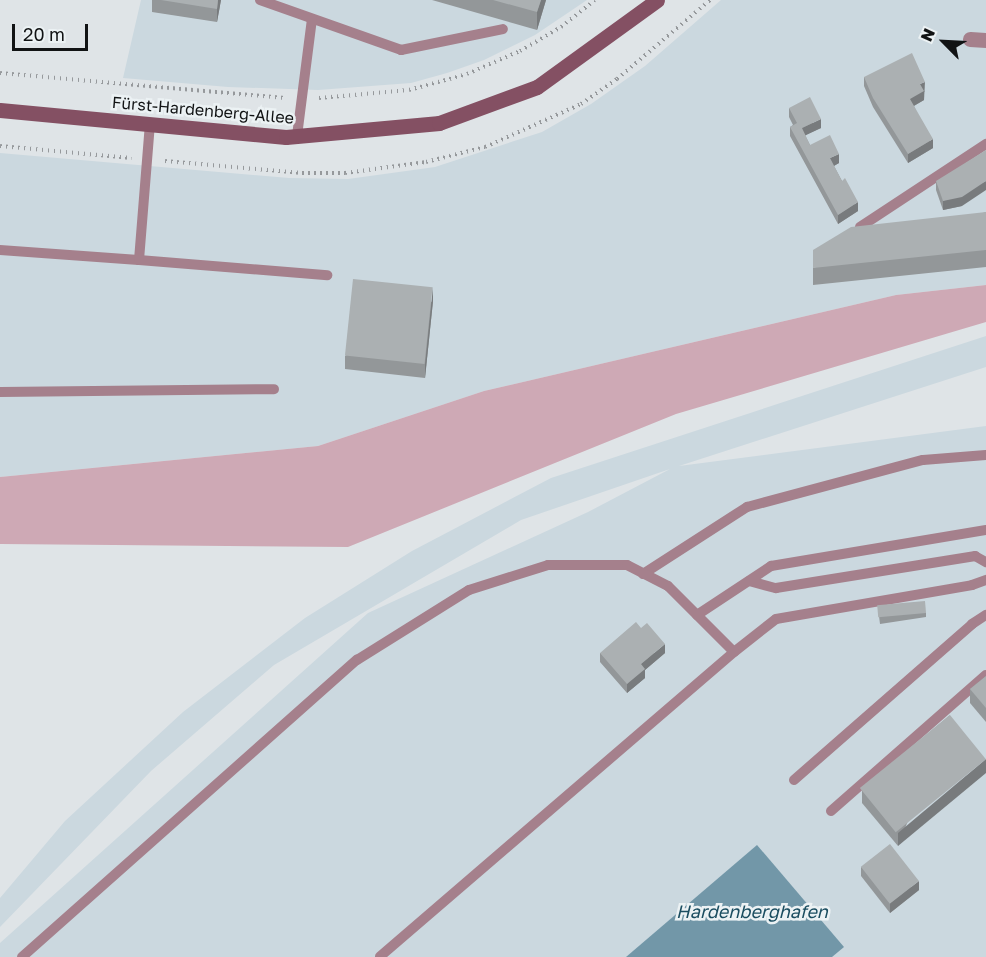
<!DOCTYPE html>
<html>
<head>
<meta charset="utf-8">
<style>
  body { margin:0 }
  #map { position:relative; width:986px; height:957px; overflow:hidden; background:#dfe4e7; font-family:"Golos Text",sans-serif }
  div>[style] { position:absolute }
  .built>* { inset:0; background:#cbd8df }
  .green>* { inset:0; background:#cea9b5 }
  .water>* { inset:0; background:#7297a8 }
  .path>* { height:4px; margin-top:-2px; transform-origin:0; background:repeating-linear-gradient(90deg,#96999c 0 1.5px,transparent 0 6px) }
  .lane>* { height:10px; margin:-5px; padding:0 5px; transform-origin:5px; border-radius:5px; background:#a5808c }
  .street>* { height:15px; margin:-7.5px; padding:0 7.5px; transform-origin:7.5px; border-radius:7.5px; background:#a5808c }
  .secondary>* { height:15px; margin:-7.5px; padding:0 7.5px; transform-origin:7.5px; border-radius:7.5px; background:#845063 }
  .wall>* { inset:0; background:#939799 }
  .shaded-wall>* { inset:0; background:#787b7d }
  .building>* { inset:0; background:#abb0b2; transform-origin:0 0 }
  span { translate:-50% -50%; white-space:nowrap; text-align:center; line-height:1.15; -webkit-text-stroke:5px #ecf2f4; paint-order:stroke }
  .street-label { font-size:16px; color:#111314 }
  .water-label { font-size:18px; color:#1a4d60; font-style:italic }
  .north { position:absolute; left:914px; top:12px; width:60px; height:60px; -webkit-text-stroke:4px #ecf2f4; paint-order:stroke; rotate:294deg; font-size:16px; font-weight:700; line-height:24px; text-align:center; color:#111314 }
  .north::after { content:''; display:block; margin:auto; width:21px; height:27px; background:#111314; clip-path:polygon(50% 0,100% 100%,50% 72%,0 100%) }
  .scale { position:absolute; left:12px; top:24px; width:76px; height:27px; box-sizing:border-box; border:3px solid #111314; border-top:0; padding-left:8px; font-size:18px; line-height:21px; white-space:nowrap; color:#111314; -webkit-text-stroke:4px #ecf2f4; paint-order:stroke }
</style>
</head>
<body>
<div id="map">
  <div class="built">
    <div style="clip-path:polygon(141px 0,587px 0,535px 35px,484px 60px,447px 73px,411px 83px,318px 90px,228px 87px,123px 78px)"></div>
    <div style="clip-path:polygon(721px 0,986px 0,986px 285px,896px 295px,484px 391px,318px 446px,0 477px,0 153px,289px 178px,348px 179px,435px 167px,542px 132px,591px 104px,645px 66px)"></div>
    <div style="clip-path:polygon(986px 336px,986px 367px,679px 466px,986px 426px,986px 957px,0 957px,0 943px,368px 613px,588px 512px,670px 469px,521px 520px,274px 665px,151px 771px,0 927px,0 898px,65px 821px,183px 712px,305px 618px,412px 551px,551px 478px)"></div>
  </div>
  <div class="green">
    <div style="clip-path:polygon(986px 285px,986px 322px,676px 414px,348px 547px,0 544px,0 477px,318px 446px,484px 391px,896px 295px)"></div>
  </div>
  <div class="water">
    <div style="clip-path:polygon(757px 845px,844px 947px,832px 957px,626px 957px)"></div>
  </div>
  <div class="path">
    <div style="left:0;top:73px;width:286px;rotate:5deg"></div>
    <div style="left:319px;top:98px;width:90px;rotate:-5.1deg"></div>
    <div style="left:409px;top:90px;width:60px;rotate:-15.4deg"></div>
    <div style="left:467px;top:74px;width:58px;rotate:-23.5deg"></div>
    <div style="left:520px;top:51px;width:48px;rotate:-30.3deg"></div>
    <div style="left:561px;top:27px;width:43px;rotate:-38.5deg"></div>
    <div style="left:0;top:146px;width:132px;rotate:5.2deg"></div>
    <div style="left:165px;top:161px;width:138px;rotate:5deg"></div>
    <div style="left:302px;top:173px;width:43px"></div>
    <div style="left:345px;top:173px;width:82px;rotate:-7.7deg"></div>
    <div style="left:426px;top:162px;width:61px;rotate:-14.3deg"></div>
    <div style="left:485px;top:147px;width:105px;rotate:-24.1deg"></div>
    <div style="left:581px;top:104px;width:44px;rotate:-34.8deg"></div>
    <div style="left:617px;top:79px;width:122px;rotate:-40.3deg"></div>
  </div>
  <div class="lane">
    <div style="left:260px;top:0;width:150px;rotate:19.5deg"></div>
    <div style="left:401px;top:50px;width:104px;rotate:-11.6deg"></div>
    <div style="left:297px;top:136px;width:118px;rotate:-82.7deg"></div>
    <div style="left:860px;top:227px;width:151px;rotate:-33.4deg"></div>
    <div style="left:0;top:250px;width:139px;rotate:4.1deg"></div>
    <div style="left:139px;top:260px;width:136px;rotate:-85.4deg"></div>
    <div style="left:139px;top:260px;width:189px;rotate:4.6deg"></div>
    <div style="left:0;top:392px;width:274px;rotate:-0.6deg"></div>
    <div style="left:643px;top:574px;width:124px;rotate:-32.8deg"></div>
    <div style="left:747px;top:507px;width:182px;rotate:-15deg"></div>
    <div style="left:923px;top:460px;width:63px;rotate:-4.5deg"></div>
    <div style="left:749px;top:581px;width:28px;rotate:15deg"></div>
    <div style="left:776px;top:588px;width:202px;rotate:-9.1deg"></div>
    <div style="left:975px;top:556px;width:13px;rotate:29deg"></div>
    <div style="left:697px;top:615px;width:89px;rotate:-33.5deg"></div>
    <div style="left:771px;top:566px;width:218px;rotate:-9.5deg"></div>
    <div style="left:734px;top:652px;width:53px;rotate:-38.2deg"></div>
    <div style="left:776px;top:619px;width:199px;rotate:-9.8deg"></div>
    <div style="left:972px;top:585px;width:15px;rotate:-20deg"></div>
    <div style="left:794px;top:780px;width:237px;rotate:-41.2deg"></div>
    <div style="left:972px;top:624px;width:17px;rotate:-33deg"></div>
    <div style="left:831px;top:811px;width:206px;rotate:-41.3deg"></div>
    <div style="left:22px;top:957px;width:448px;rotate:-41.6deg"></div>
    <div style="left:357px;top:660px;width:132px;rotate:-32deg"></div>
    <div style="left:469px;top:590px;width:83px;rotate:-17.6deg"></div>
    <div style="left:548px;top:565px;width:79px"></div>
    <div style="left:627px;top:565px;width:46px;rotate:27.1deg"></div>
    <div style="left:668px;top:586px;width:93px;rotate:45deg"></div>
    <div style="left:734px;top:652px;width:467px;rotate:139.3deg"></div>
  </div>
  <div class="street">
    <div style="left:970px;top:39px;width:16px;rotate:4deg"></div>
  </div>
  <div class="secondary">
    <div style="left:0;top:110px;width:287px;rotate:5.4deg"></div>
    <div style="left:286px;top:137px;width:154px;rotate:-5.2deg"></div>
    <div style="left:439px;top:123px;width:104px;rotate:-20.2deg"></div>
    <div style="left:537px;top:87px;width:148px;rotate:-35.9deg"></div>
  </div>
  <div class="wall">
    <div style="clip-path:polygon(152px 0,221px 0,217px 22px,152px 12px)"></div>
    <div style="clip-path:polygon(432px 0,546px 0,537px 30px)"></div>
    <div style="clip-path:polygon(864px 77px,925px 91px,924px 92px,924px 100px,914px 106px,933px 148px,908px 163px,873px 107px,864px 86px)"></div>
    <div style="clip-path:polygon(789px 108px,821px 128px,805px 135px,810px 145px,839px 163px,834px 166px,858px 211px,838px 224px,790px 136px,790px 127px,793px 125px,789px 117px)"></div>
    <div style="clip-path:polygon(936px 181px,962px 206px,943px 210px,936px 190px)"></div>
    <div style="clip-path:polygon(986px 212px,986px 267px,813px 285px,813px 268px)"></div>
    <div style="clip-path:polygon(433px 301px,425px 378px,345px 369px,345px 356px)"></div>
    <div style="clip-path:polygon(878px 608px,926px 613px,926px 617px,880px 624px)"></div>
    <div style="clip-path:polygon(600px 653px,665px 653px,645px 670px,645px 678px,627px 693px,600px 662px)"></div>
    <div style="clip-path:polygon(986px 676px,986px 722px,970px 703px,970px 689px)"></div>
    <div style="clip-path:polygon(950px 715px,898px 846px,862px 803px,862px 790px)"></div>
    <div style="clip-path:polygon(861px 867px,919px 890px,890px 913px,861px 876px)"></div>
  </div>
  <div class="shaded-wall">
    <div style="clip-path:polygon(218px 0,221px 0,217px 22px,217px 9px)"></div>
    <div style="clip-path:polygon(541px 0,546px 0,537px 30px,537px 12px)"></div>
    <div style="clip-path:polygon(925px 82px,924px 100px,910px 108px,910px 99px,920px 84px)"></div>
    <div style="clip-path:polygon(821px 119px,821px 128px,802px 137px,802px 128px)"></div>
    <div style="clip-path:polygon(933px 139px,933px 148px,908px 163px,908px 154px)"></div>
    <div style="clip-path:polygon(839px 154px,839px 163px,830px 168px,830px 158px)"></div>
    <div style="clip-path:polygon(986px 181px,986px 190px,962px 206px,943px 210px,943px 201px)"></div>
    <div style="clip-path:polygon(858px 202px,858px 211px,838px 224px,838px 215px)"></div>
    <div style="clip-path:polygon(433px 287px,433px 301px,425px 378px,425px 365px)"></div>
    <div style="clip-path:polygon(665px 644px,665px 653px,645px 670px,645px 678px,627px 693px,627px 684px,641px 664px)"></div>
    <div style="clip-path:polygon(986px 759px,986px 773px,898px 846px,898px 833px)"></div>
    <div style="clip-path:polygon(919px 881px,919px 890px,890px 913px,890px 903px)"></div>
  </div>
  <div class="building">
    <div style="clip-path:polygon(161px 0,218px 0,217px 9px)"></div>
    <div style="clip-path:polygon(493px 0,541px 0,537px 12px)"></div>
    <div style="clip-path:polygon(912px 53px,925px 82px,920px 84px,924px 91px,910px 99px,933px 139px,908px 154px,873px 98px,864px 77px)"></div>
    <div style="clip-path:polygon(810px 97px,821px 119px,802px 128px,810px 145px,830px 135px,839px 154px,830px 158px,842px 181px,845px 178px,858px 202px,838px 215px,790px 127px,797px 123px,789px 108px)"></div>
    <div style="clip-path:polygon(986px 150px,986px 181px,962px 197px,943px 201px,936px 181px)"></div>
    <div style="clip-path:polygon(986px 212px,986px 250px,813px 268px,813px 250px,851px 227px)"></div>
    <div style="left:353px;top:279px;width:80px;height:77px;rotate:6deg"></div>
    <div style="left:925px;top:601px;width:12px;height:48px;rotate:85deg"></div>
    <div style="clip-path:polygon(636px 622px,641px 628px,647px 623px,665px 644px,641px 664px,645px 669px,627px 684px,600px 653px)"></div>
    <div style="clip-path:polygon(986px 676px,986px 708px,970px 689px)"></div>
    <div style="left:950px;top:715px;width:57px;height:116px;rotate:51deg"></div>
    <div style="left:890px;top:844px;width:47px;height:37px;rotate:52deg"></div>
  </div>
  <div class="street-label">
    <span style="left:203px;top:110px;rotate:5deg">Fürst-Hardenberg-Allee</span>
  </div>
  <div class="water-label">
    <span style="left:752px;top:911px">Hardenberghafen</span>
  </div>
  <div class="north">N</div>
  <div class="scale">20 m</div>
</div>
</body>
</html>
